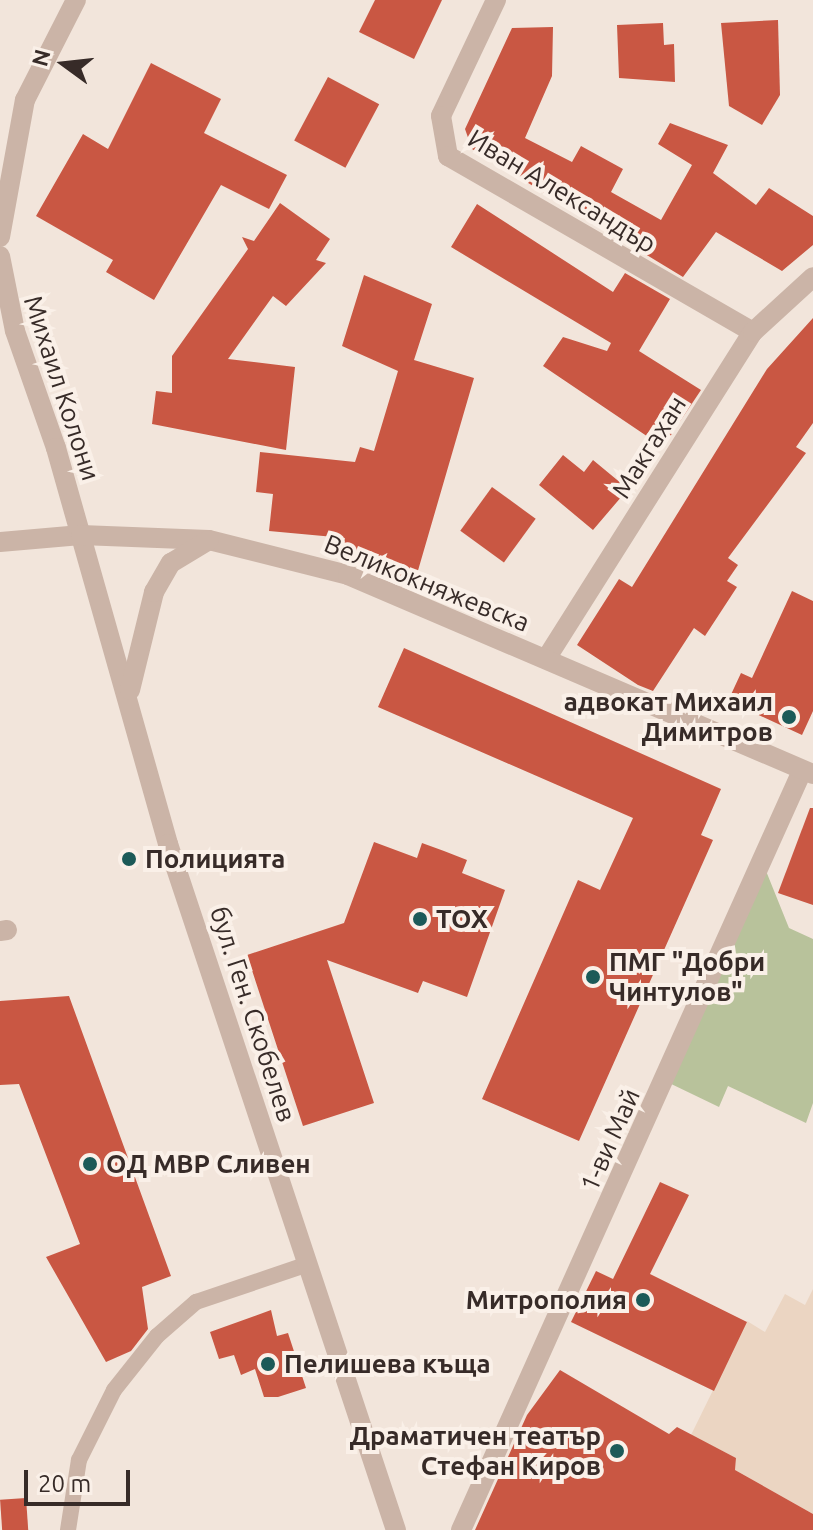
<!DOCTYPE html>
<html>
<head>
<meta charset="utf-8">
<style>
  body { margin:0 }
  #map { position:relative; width:813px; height:1530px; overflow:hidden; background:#f2e5db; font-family:Ubuntu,sans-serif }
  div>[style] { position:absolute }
  .green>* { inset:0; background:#b8c29b }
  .plaza>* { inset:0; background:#ebd5c2 }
  .building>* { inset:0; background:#c95743; transform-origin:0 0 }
  .service>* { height:16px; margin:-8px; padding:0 8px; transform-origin:8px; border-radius:8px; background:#cbb4a7 }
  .minor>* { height:20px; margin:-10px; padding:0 10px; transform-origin:10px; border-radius:10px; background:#cbb4a7 }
  .tertiary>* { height:20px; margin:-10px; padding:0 10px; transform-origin:10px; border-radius:10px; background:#cbb4a7 }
  .dots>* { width:22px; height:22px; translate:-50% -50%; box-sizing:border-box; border:4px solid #faf0e8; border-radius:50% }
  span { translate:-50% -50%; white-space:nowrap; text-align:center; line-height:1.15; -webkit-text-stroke:8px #faf0e8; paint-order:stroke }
  .street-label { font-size:26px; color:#372b28 }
  .poi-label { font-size:26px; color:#372b28; font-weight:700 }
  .right { translate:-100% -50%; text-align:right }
  .left { translate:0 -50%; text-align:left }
  .north { position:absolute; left:24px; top:24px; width:80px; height:80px; -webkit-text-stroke:6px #faf0e8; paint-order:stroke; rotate:285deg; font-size:22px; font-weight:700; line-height:32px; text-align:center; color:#372b28 }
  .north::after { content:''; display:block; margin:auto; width:28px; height:36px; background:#372b28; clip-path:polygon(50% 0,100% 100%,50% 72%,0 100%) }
  .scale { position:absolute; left:24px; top:1470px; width:106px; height:36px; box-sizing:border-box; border:4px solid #372b28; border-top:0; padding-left:10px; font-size:24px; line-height:28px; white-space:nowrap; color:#372b28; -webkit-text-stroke:6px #faf0e8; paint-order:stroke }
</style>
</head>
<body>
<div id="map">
  <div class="green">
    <div style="clip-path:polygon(762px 861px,789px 928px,813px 939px,813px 1103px,806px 1123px,728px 1086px,719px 1107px,665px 1081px)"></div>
  </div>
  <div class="plaza">
    <div style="clip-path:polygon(813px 1289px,813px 1514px,735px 1470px,736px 1458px,691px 1435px,747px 1321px,765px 1332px,785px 1294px,805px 1305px)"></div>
  </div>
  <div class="building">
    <div style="clip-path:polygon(375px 0,442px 0,414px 59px,359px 32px)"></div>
    <div style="clip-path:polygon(778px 20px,780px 95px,762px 125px,729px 106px,721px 23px)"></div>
    <div style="clip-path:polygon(663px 23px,664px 45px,674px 44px,675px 82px,619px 78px,617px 25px)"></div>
    <div style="clip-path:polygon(553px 27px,552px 76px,525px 138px,572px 162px,581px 146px,623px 169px,611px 192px,661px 220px,692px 165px,658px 144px,670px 123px,728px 145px,713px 173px,756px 205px,769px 188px,813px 216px,813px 245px,782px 271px,716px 232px,683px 277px,472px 149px,465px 129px,512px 28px)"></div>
    <div style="clip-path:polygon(151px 63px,221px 99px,204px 133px,287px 175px,269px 209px,221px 185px,154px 300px,106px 272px,113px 260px,36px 216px,83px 134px,108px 149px)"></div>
    <div style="left:328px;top:77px;width:58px;height:72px;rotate:28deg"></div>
    <div style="clip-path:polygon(280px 203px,330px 239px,316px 260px,326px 263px,286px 306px,273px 296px,228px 359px,295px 367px,286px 450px,152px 424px,156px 391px,172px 393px,172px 356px,248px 249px,242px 237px,254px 241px)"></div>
    <div style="clip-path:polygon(477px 204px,613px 292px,625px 273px,670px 299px,639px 351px,701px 390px,663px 447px,543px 366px,563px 337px,607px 351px,611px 343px,451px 247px)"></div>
    <div style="clip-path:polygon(364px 275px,432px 304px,414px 360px,474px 378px,417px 574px,408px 569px,404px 580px,338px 557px,345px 538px,269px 531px,273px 494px,256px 492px,260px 452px,355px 462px,360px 447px,374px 451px,398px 371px,342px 346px)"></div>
    <div style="clip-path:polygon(813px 318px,813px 423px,796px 447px,806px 453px,728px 558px,738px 565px,727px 581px,737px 587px,705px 636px,694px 628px,653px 691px,638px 685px,577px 645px,619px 579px,632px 587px,767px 369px)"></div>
    <div style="clip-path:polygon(563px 455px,584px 472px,593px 460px,628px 489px,593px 530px,539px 485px)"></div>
    <div style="left:492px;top:487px;width:54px;height:54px;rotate:36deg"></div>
    <div style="clip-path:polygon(792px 591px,813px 601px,813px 711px,802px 735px,728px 701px,741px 673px,752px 678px)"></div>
    <div style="clip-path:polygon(404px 648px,721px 789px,701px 835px,713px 840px,579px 1141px,482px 1099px,578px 880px,600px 890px,633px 818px,378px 707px)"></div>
    <div style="clip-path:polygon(810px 808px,813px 808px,813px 905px,778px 893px)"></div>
    <div style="clip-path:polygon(374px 842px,417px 858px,422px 843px,444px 851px,467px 860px,462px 873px,505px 890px,467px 997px,423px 981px,418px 993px,327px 960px,374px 1103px,303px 1126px,247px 955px,344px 923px)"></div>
    <div style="clip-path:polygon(69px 996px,171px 1276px,142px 1287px,148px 1329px,131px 1351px,106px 1362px,46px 1257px,80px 1244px,19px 1084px,0 1085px,0 1001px)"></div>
    <div style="clip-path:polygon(660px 1182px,689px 1195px,650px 1274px,747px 1322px,714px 1391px,571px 1322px,596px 1271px,613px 1279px)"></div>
    <div style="clip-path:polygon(271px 1310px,277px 1336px,288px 1333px,306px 1388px,278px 1397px,264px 1397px,255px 1369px,241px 1375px,234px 1355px,219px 1359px,210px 1332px)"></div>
    <div style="clip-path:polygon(560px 1370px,669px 1434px,677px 1427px,736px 1458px,735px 1470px,813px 1514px,813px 1530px,475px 1530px,527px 1415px)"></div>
    <div style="left:26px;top:1498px;width:32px;height:26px;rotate:86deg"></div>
  </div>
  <div class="service">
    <div style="left:68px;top:1530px;width:71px;rotate:-81.1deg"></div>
    <div style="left:79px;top:1460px;width:78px;rotate:-63.4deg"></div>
    <div style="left:114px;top:1390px;width:69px;rotate:-51.5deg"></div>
    <div style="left:157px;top:1336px;width:52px;rotate:-41.1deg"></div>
    <div style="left:196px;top:1302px;width:118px;rotate:-18.7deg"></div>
  </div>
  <div class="minor">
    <div style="left:496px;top:0;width:128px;rotate:115.4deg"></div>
    <div style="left:441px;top:116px;width:41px;rotate:80.1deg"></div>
    <div style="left:448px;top:156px;width:352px;rotate:30deg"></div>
    <div style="left:0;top:542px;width:81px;rotate:-4.9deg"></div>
    <div style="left:546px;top:659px;width:387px;rotate:-57.7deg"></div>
    <div style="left:753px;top:332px;width:81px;rotate:-42.5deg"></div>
    <div style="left:0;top:931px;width:7px;rotate:-8deg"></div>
    <div style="left:461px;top:1530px;width:832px;rotate:-65.81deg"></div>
  </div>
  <div class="tertiary">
    <div style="left:0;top:237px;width:139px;rotate:-79.7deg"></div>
    <div style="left:25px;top:100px;width:112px;rotate:-63deg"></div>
    <div style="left:0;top:256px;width:76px;rotate:78.7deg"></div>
    <div style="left:15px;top:331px;width:124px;rotate:70.7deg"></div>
    <div style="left:56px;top:448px;width:412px;rotate:74.2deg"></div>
    <div style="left:168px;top:844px;width:723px;rotate:71.62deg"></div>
    <div style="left:81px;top:535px;width:128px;rotate:2.2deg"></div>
    <div style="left:209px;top:540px;width:143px;rotate:14.1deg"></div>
    <div style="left:348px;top:575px;width:506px;rotate:23.17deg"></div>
    <div style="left:130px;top:690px;width:101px;rotate:-76.2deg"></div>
    <div style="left:154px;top:592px;width:34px;rotate:-60deg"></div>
    <div style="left:171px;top:563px;width:44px;rotate:-31.2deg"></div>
  </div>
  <div class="dots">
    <div style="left:789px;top:717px;background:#1c5a58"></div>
    <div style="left:129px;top:859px;background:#1c5a58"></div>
    <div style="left:420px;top:919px;background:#1c5a58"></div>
    <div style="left:593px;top:977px;background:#1c5a58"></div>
    <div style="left:90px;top:1164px;background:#1c5a58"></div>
    <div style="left:643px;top:1300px;background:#1c5a58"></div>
    <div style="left:268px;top:1364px;background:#1c5a58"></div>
    <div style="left:617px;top:1451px;background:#1c5a58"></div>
  </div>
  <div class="street-label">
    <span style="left:562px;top:191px;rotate:31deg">Иван Александър</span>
    <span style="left:62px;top:388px;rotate:72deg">Михаил Колони</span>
    <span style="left:649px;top:447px;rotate:-58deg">Макгахан</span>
    <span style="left:427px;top:583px;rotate:22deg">Великокняжевска</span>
    <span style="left:253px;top:1014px;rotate:72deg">бул. Ген. Скобелев</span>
    <span style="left:610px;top:1140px;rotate:-66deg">1-ви Май</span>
  </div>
  <div class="poi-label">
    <span class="right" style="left:773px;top:717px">адвокат Михаил<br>Димитров</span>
    <span class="left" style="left:145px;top:859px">Полицията</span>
    <span class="left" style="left:436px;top:919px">ТОХ</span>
    <span class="left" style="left:609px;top:977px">ПМГ "Добри<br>Чинтулов"</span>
    <span class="left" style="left:106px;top:1164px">ОД МВР Сливен</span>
    <span class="right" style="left:627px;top:1300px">Митрополия</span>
    <span class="left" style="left:284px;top:1364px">Пелишева къща</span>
    <span class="right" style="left:601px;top:1451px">Драматичен театър<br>Стефан Киров</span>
  </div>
  <div class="north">N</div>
  <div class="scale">20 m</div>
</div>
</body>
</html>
